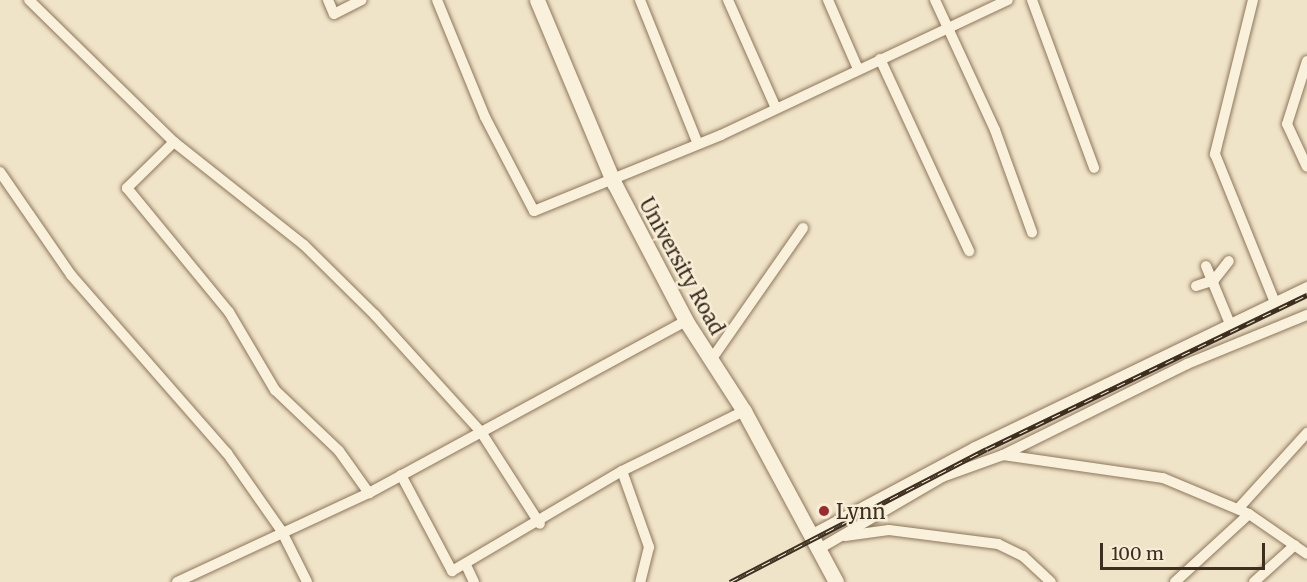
<!DOCTYPE html>
<html>
<head>
<meta charset="utf-8">
<style>
  body { margin:0 }
  #map { position:relative; width:1307px; height:582px; overflow:hidden; background:#f0e4c8; font-family:Merriweather,serif }
  div>[style] { position:absolute }
  .roads { filter:drop-shadow(0 0 2px #8d765c) drop-shadow(0 0 2px #8d765c) }
  .street>* { height:10px; margin:-5px; padding:0 5px; transform-origin:5px; border-radius:5px; background:#faf1dc }
  .secondary>* { height:15px; margin:-7.5px; padding:0 7.5px; transform-origin:7.5px; border-radius:7.5px; background:#faf1dc }
  .rail>* { height:5px; margin-top:-2.5px; transform-origin:0; background:repeating-linear-gradient(90deg,#f7eed8 0 9px,#3d2e20 0 18px); box-sizing:border-box; border-block:2px solid #3d2e20 }
  .dots>* { width:16px; height:16px; translate:-50% -50%; box-sizing:border-box; border:3px solid #f7eed8; border-radius:50% }
  span { translate:-50% -50%; white-space:nowrap; text-align:center; line-height:1.15; -webkit-text-stroke:5px #f7eed8; paint-order:stroke }
  .street-label { font-size:20px; color:#3d2e20 }
  .poi-label { font-size:20px; color:#3d2e20 }
  .left { translate:0 -50%; text-align:left }
  .scale { position:absolute; left:1100px; top:543px; width:165px; height:27px; box-sizing:border-box; border:3px solid #3d2e20; border-top:0; padding-left:8px; font-size:18px; line-height:21px; white-space:nowrap; color:#3d2e20; -webkit-text-stroke:4px #f7eed8; paint-order:stroke }
</style>
</head>
<body>
<div id="map">
  <div class="roads">
    <div class="street">
      <div style="left:29px;top:0;width:203px;rotate:44.4deg"></div>
      <div style="left:174px;top:142px;width:166px;rotate:38.4deg"></div>
      <div style="left:304px;top:245px;width:100px;rotate:44.6deg"></div>
      <div style="left:375px;top:315px;width:158px;rotate:47.8deg"></div>
      <div style="left:481px;top:432px;width:109px;rotate:57.3deg"></div>
      <div style="left:328px;top:0;width:15px;rotate:67deg"></div>
      <div style="left:334px;top:14px;width:31px;rotate:-27deg"></div>
      <div style="left:437px;top:0;width:126px;rotate:67.7deg"></div>
      <div style="left:485px;top:117px;width:106px;rotate:62.5deg"></div>
      <div style="left:534px;top:211px;width:202px;rotate:-22.1deg"></div>
      <div style="left:721px;top:135px;width:317px;rotate:-25.2deg"></div>
      <div style="left:640px;top:0;width:153px;rotate:68.1deg"></div>
      <div style="left:728px;top:0;width:116px;rotate:66.1deg"></div>
      <div style="left:828px;top:0;width:75px;rotate:66.5deg"></div>
      <div style="left:935px;top:0;width:143px;rotate:65.2deg"></div>
      <div style="left:995px;top:130px;width:109px;rotate:70.1deg"></div>
      <div style="left:1032px;top:0;width:179px;rotate:69.7deg"></div>
      <div style="left:1253px;top:0;width:159px;rotate:103.9deg"></div>
      <div style="left:1215px;top:154px;width:157px;rotate:68deg"></div>
      <div style="left:880px;top:59px;width:212px;rotate:65.1deg"></div>
      <div style="left:1307px;top:61px;width:66px;rotate:107.6deg"></div>
      <div style="left:1287px;top:124px;width:47px;rotate:65.1deg"></div>
      <div style="left:174px;top:142px;width:66px;rotate:135.6deg"></div>
      <div style="left:127px;top:188px;width:161px;rotate:50.6deg"></div>
      <div style="left:229px;top:312px;width:91px;rotate:59.5deg"></div>
      <div style="left:275px;top:390px;width:88px;rotate:43.6deg"></div>
      <div style="left:339px;top:451px;width:52px;rotate:54.5deg"></div>
      <div style="left:0;top:172px;width:125px;rotate:55.4deg"></div>
      <div style="left:71px;top:275px;width:237px;rotate:48.8deg"></div>
      <div style="left:227px;top:453px;width:94px;rotate:55deg"></div>
      <div style="left:281px;top:530px;width:58px;rotate:63.4deg"></div>
      <div style="left:1206px;top:266px;width:63px;rotate:67.5deg"></div>
      <div style="left:1196px;top:286px;width:19px;rotate:-18deg"></div>
      <div style="left:1214px;top:280px;width:24px;rotate:-52deg"></div>
      <div style="left:711px;top:360px;width:161px;rotate:-55.1deg"></div>
      <div style="left:1003px;top:455px;width:205px;rotate:-26.3deg"></div>
      <div style="left:1187px;top:364px;width:130px;rotate:-22.2deg"></div>
      <div style="left:622px;top:471px;width:81px;rotate:70.4deg"></div>
      <div style="left:649px;top:547px;width:36px;rotate:104deg"></div>
      <div style="left:401px;top:475px;width:109px;rotate:62deg"></div>
      <div style="left:452px;top:571px;width:197px;rotate:-30.5deg"></div>
      <div style="left:622px;top:471px;width:136px;rotate:-26.2deg"></div>
      <div style="left:1238px;top:509px;width:103px;rotate:-47.8deg"></div>
      <div style="left:811px;top:535px;width:186px;rotate:-28.2deg"></div>
      <div style="left:975px;top:447px;width:369px;rotate:-25.7deg"></div>
      <div style="left:845px;top:536px;width:44px;rotate:-7.8deg"></div>
      <div style="left:889px;top:530px;width:110px;rotate:7.3deg"></div>
      <div style="left:998px;top:544px;width:28px;rotate:26deg"></div>
      <div style="left:1023px;top:556px;width:38px;rotate:43deg"></div>
      <div style="left:819px;top:549px;width:143px;rotate:-30.3deg"></div>
      <div style="left:942px;top:477px;width:65px;rotate:-19.8deg"></div>
      <div style="left:1003px;top:455px;width:162px;rotate:8.2deg"></div>
      <div style="left:1163px;top:478px;width:93px;rotate:22.7deg"></div>
      <div style="left:1249px;top:514px;width:70px;rotate:34.6deg"></div>
      <div style="left:466px;top:565px;width:19px;rotate:65deg"></div>
      <div style="left:177px;top:582px;width:212px;rotate:-24.9deg"></div>
      <div style="left:369px;top:493px;width:361px;rotate:-28.5deg"></div>
      <div style="left:1175px;top:582px;width:100px;rotate:-42.6deg"></div>
      <div style="left:1254px;top:582px;width:55px;rotate:-42.1deg"></div>
    </div>
    <div class="secondary">
      <div style="left:537px;top:0;width:199px;rotate:67.2deg"></div>
      <div style="left:614px;top:183px;width:156px;rotate:62.4deg"></div>
      <div style="left:686px;top:321px;width:107px;rotate:57.2deg"></div>
      <div style="left:744px;top:411px;width:194px;rotate:61.7deg"></div>
    </div>
  </div>
  <div class="rail">
    <div style="left:730px;top:582px;width:289px;rotate:-27.4deg"></div>
    <div style="left:987px;top:449px;width:355px;rotate:-25.7deg"></div>
  </div>
  <div class="dots">
    <div style="left:824px;top:511px;background:#9e2a2b"></div>
  </div>
  <div class="street-label">
    <span style="left:682px;top:266px;rotate:61deg">University Road</span>
  </div>
  <div class="poi-label">
    <span class="left" style="left:836px;top:511px">Lynn</span>
  </div>
  <div class="scale">100 m</div>
</div>
</body>
</html>
